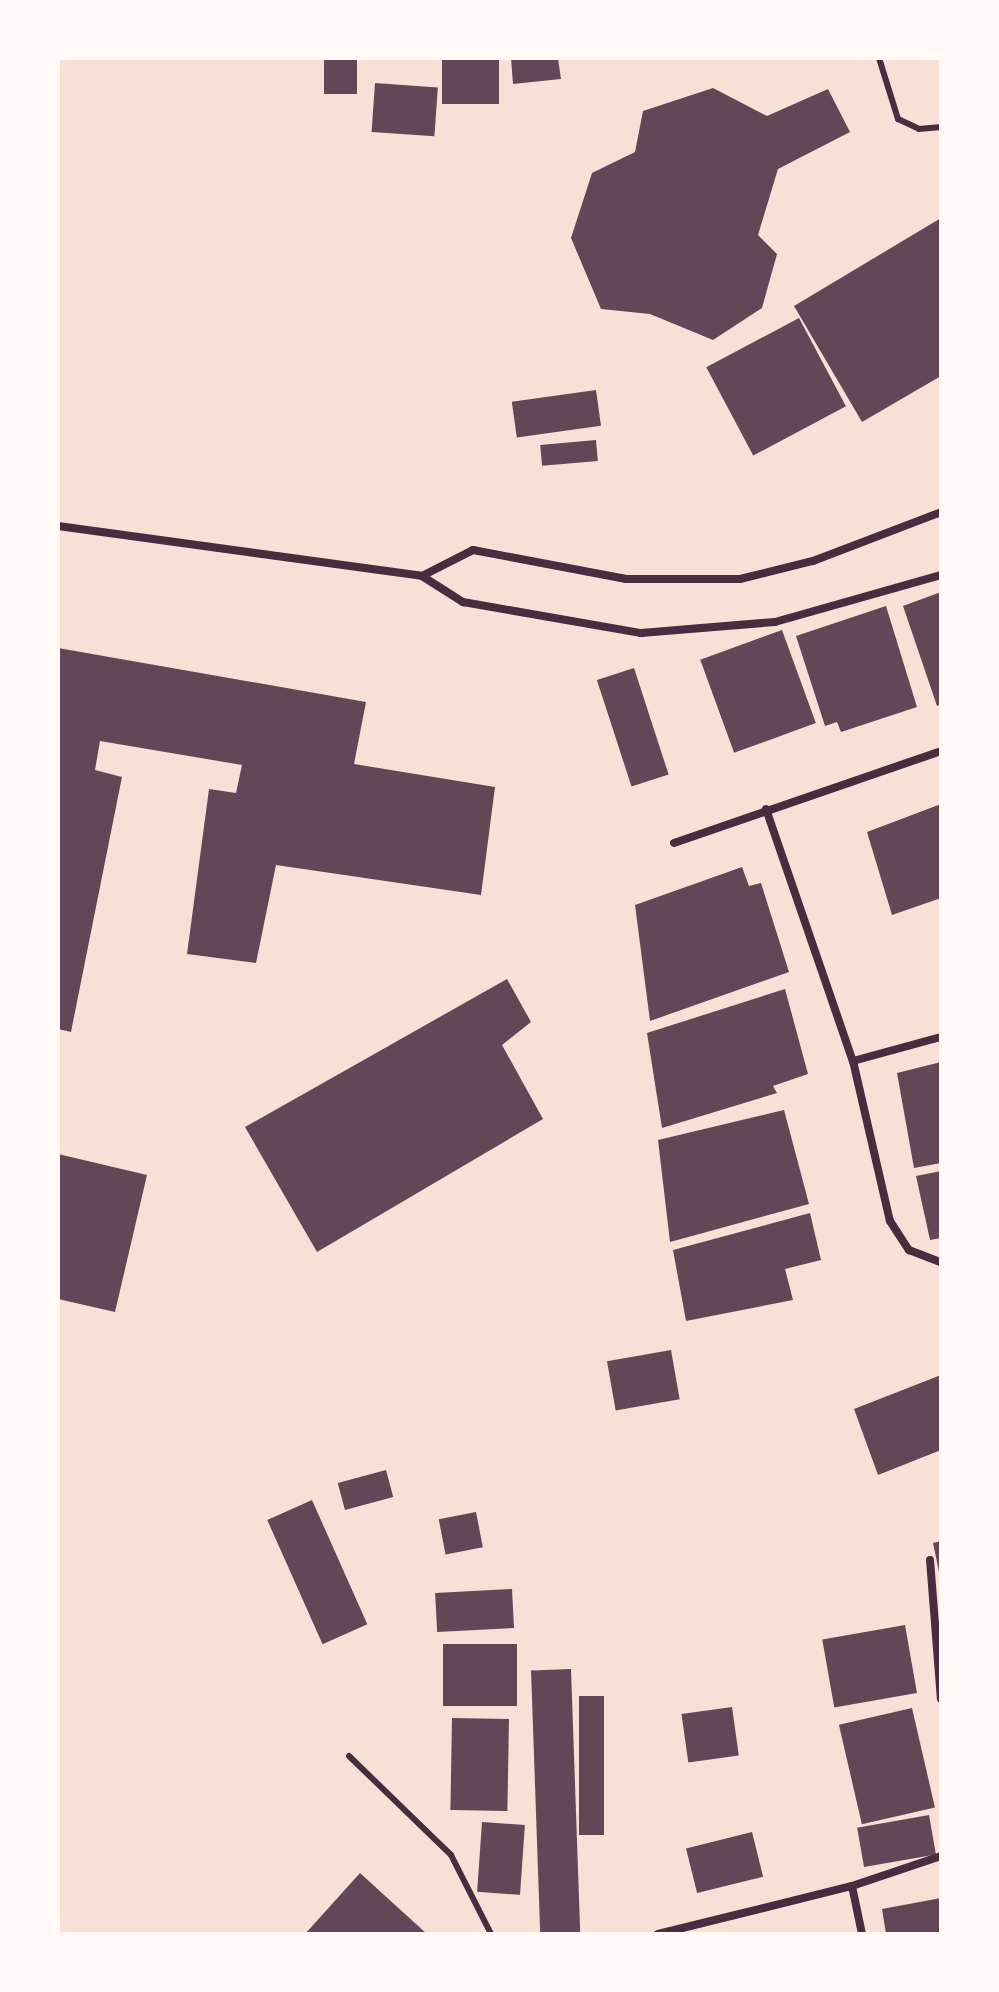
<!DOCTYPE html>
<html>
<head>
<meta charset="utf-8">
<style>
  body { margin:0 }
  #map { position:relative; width:999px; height:1992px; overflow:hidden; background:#f7e1d7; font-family:"IBM Plex Sans",sans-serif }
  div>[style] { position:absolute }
  .building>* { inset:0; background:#644757; transform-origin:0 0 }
  .service>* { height:6px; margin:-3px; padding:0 3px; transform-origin:3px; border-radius:3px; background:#4a2c40 }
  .minor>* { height:8px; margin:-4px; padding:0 4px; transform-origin:4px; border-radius:4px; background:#4a2c40 }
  span { translate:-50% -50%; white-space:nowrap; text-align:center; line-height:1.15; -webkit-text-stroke:6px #fffaf5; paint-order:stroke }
  .frame { position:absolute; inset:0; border:60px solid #fffaf5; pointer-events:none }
</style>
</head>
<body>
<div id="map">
  <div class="building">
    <div style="left:324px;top:58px;width:33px;height:36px"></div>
    <div style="left:442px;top:58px;width:57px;height:46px"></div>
    <div style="clip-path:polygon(511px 58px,558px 58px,561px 79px,513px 84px)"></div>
    <div style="left:375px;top:83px;width:63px;height:49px;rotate:4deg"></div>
    <div style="clip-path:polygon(713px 88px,767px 116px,828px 89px,850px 132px,778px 169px,758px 235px,777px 254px,762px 308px,713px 340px,650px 314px,601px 309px,571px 238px,592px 173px,635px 152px,643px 111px)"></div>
    <div style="clip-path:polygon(941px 218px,941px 376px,862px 422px,794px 306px)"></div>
    <div style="left:799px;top:318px;width:100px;height:105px;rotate:62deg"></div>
    <div style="left:596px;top:390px;width:36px;height:85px;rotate:82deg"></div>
    <div style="left:596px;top:440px;width:21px;height:56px;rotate:85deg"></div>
    <div style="clip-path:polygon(941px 592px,941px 704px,937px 706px,903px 606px)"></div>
    <div style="clip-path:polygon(886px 606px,917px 707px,841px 732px,837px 722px,825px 726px,796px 636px)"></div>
    <div style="left:782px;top:630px;width:99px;height:87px;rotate:70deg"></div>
    <div style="clip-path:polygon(58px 648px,366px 702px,354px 764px,495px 787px,481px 895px,276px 865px,256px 963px,187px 954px,209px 789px,236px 793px,242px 765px,100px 741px,95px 770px,122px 777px,71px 1032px,58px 1029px)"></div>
    <div style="left:634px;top:668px;width:112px;height:39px;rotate:72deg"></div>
    <div style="clip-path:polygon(941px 804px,941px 898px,892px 915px,867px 832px)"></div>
    <div style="clip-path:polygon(742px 867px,749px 886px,761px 883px,789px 972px,650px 1021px,635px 905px)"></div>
    <div style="clip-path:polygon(507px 979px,531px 1022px,502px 1045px,543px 1119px,317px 1252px,245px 1127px)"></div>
    <div style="clip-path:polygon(785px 989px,808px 1074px,773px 1086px,777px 1093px,662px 1128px,647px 1033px)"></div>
    <div style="clip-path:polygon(941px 1062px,941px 1163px,914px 1168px,897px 1073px)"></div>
    <div style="clip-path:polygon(784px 1110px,809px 1204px,670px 1242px,658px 1140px)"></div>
    <div style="clip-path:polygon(58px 1154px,147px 1175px,115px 1312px,58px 1299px)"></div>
    <div style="clip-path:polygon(941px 1171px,941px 1238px,930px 1240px,916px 1176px)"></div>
    <div style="clip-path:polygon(810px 1213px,821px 1260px,785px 1269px,793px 1300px,686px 1321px,673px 1250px)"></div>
    <div style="left:671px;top:1350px;width:50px;height:65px;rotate:80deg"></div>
    <div style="clip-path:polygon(941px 1375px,941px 1450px,878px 1475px,854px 1409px)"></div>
    <div style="left:386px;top:1470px;width:28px;height:50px;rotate:75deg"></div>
    <div style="left:312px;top:1500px;width:136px;height:49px;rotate:66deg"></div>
    <div style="left:476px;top:1512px;width:36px;height:38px;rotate:79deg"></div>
    <div style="clip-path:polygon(941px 1541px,941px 1576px,940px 1576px,933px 1543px)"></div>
    <div style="left:512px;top:1589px;width:39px;height:77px;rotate:87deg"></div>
    <div style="left:905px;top:1625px;width:69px;height:84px;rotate:80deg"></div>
    <div style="left:443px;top:1644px;width:74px;height:62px"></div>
    <div style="left:571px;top:1669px;width:265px;height:40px;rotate:88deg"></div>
    <div style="left:579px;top:1696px;width:25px;height:139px"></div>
    <div style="left:732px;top:1707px;width:49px;height:51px;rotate:82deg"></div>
    <div style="left:912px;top:1708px;width:102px;height:75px;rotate:77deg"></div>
    <div style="left:452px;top:1718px;width:57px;height:92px;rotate:1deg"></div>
    <div style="left:929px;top:1815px;width:40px;height:73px;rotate:80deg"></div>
    <div style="left:482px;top:1822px;width:43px;height:70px;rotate:4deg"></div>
    <div style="left:752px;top:1832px;width:46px;height:68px;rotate:76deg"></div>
    <div style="clip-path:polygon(360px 1873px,427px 1934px,305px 1934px)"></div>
    <div style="clip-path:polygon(941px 1898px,941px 1932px,886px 1934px,882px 1909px)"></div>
  </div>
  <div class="service">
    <div style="left:879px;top:58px;width:64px;rotate:72.7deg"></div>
    <div style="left:898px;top:119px;width:23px;rotate:25deg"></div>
    <div style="left:919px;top:129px;width:22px;rotate:-5deg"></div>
    <div style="left:349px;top:1756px;width:142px;rotate:44.1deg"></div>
    <div style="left:451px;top:1855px;width:89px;rotate:63.1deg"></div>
  </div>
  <div class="minor">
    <div style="left:58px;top:526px;width:367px;rotate:7.8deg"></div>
    <div style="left:422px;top:576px;width:49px;rotate:32.4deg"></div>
    <div style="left:463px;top:602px;width:181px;rotate:9.9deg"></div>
    <div style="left:641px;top:633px;width:134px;rotate:-4.7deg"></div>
    <div style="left:775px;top:622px;width:173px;rotate:-15.8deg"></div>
    <div style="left:422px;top:576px;width:57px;rotate:-27deg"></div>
    <div style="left:473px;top:550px;width:156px;rotate:10.7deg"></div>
    <div style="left:626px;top:579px;width:114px"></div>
    <div style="left:740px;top:579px;width:75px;rotate:-13.9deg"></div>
    <div style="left:813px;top:561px;width:137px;rotate:-20.9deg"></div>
    <div style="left:766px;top:809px;width:267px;rotate:71deg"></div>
    <div style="left:853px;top:1061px;width:164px;rotate:77deg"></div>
    <div style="left:890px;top:1221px;width:35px;rotate:57deg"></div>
    <div style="left:909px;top:1250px;width:34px;rotate:21deg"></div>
    <div style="left:674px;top:843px;width:282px;rotate:-19deg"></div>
    <div style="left:853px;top:1061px;width:91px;rotate:-15.3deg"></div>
    <div style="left:930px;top:1560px;width:139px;rotate:85.5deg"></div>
    <div style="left:852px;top:1886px;width:49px;rotate:78.2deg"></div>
    <div style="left:658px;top:1934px;width:200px;rotate:-13.9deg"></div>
    <div style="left:852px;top:1886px;width:94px;rotate:-18.6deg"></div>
  </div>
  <div class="frame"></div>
</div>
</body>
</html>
